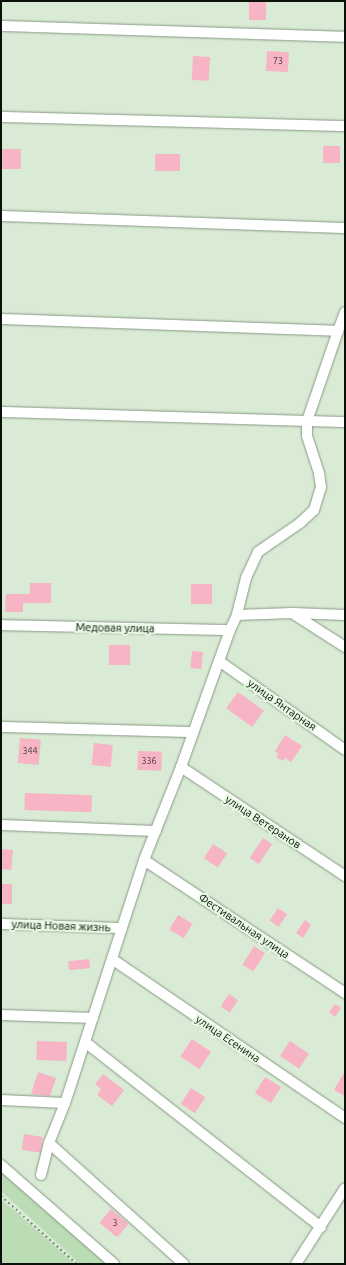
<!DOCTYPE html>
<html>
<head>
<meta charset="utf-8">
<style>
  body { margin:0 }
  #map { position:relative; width:346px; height:1265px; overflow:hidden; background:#d9ebd5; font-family:Ubuntu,sans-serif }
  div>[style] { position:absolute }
  .green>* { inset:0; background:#bbdcb5 }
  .building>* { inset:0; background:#f7b4c5; transform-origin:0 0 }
  .path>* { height:1.5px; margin-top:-0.75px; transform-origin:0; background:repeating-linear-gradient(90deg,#818f7f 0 2px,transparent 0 5px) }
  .roads { filter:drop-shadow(0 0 1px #889985) drop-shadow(0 0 1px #889985) }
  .minor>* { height:10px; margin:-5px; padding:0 5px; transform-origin:5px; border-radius:5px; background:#fff }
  span { translate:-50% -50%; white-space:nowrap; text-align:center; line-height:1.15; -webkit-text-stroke:4px #e6f9e2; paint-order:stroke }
  .number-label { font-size:9px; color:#453a38 }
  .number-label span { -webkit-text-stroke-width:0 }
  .street-label { font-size:11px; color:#0a1109 }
  .frame { position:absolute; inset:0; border:2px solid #0a1109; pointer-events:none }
</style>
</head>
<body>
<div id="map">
  <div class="green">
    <div style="clip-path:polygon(1px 1168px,110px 1264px,80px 1264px,1px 1191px)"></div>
    <div style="clip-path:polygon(1px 1200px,15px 1211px,75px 1264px,1px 1264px)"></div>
  </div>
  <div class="building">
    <div style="left:249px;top:1px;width:17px;height:19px"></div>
    <div style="left:267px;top:51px;width:22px;height:20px;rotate:3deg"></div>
    <div style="left:193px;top:56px;width:17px;height:24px;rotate:3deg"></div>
    <div style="left:323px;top:146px;width:17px;height:17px"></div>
    <div style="left:1px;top:149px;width:20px;height:20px"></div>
    <div style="left:155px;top:154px;width:25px;height:17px"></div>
    <div style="clip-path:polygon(30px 583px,51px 583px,51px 603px,23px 603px,23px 612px,5px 612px,6px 594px,30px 594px)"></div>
    <div style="left:191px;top:584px;width:21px;height:20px"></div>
    <div style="left:109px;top:645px;width:21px;height:20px"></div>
    <div style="left:192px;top:651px;width:11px;height:17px;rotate:5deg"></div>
    <div style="left:238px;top:692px;width:32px;height:20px;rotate:36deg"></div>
    <div style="clip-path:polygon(285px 735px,302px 746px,291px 762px,285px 758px,283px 761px,276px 757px,278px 754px,275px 751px)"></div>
    <div style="left:20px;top:738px;width:21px;height:25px;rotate:5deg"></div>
    <div style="left:94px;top:743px;width:19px;height:22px;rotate:6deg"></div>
    <div style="left:138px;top:751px;width:24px;height:19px;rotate:2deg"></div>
    <div style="left:25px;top:793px;width:67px;height:17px;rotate:2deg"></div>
    <div style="left:263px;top:838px;width:11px;height:24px;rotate:34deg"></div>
    <div style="left:213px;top:844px;width:17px;height:17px;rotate:33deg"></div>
    <div style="left:1px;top:849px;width:12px;height:20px;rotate:5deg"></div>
    <div style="left:1px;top:884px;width:11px;height:20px"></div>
    <div style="left:278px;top:908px;width:11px;height:15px;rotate:34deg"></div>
    <div style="left:178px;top:915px;width:17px;height:17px;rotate:31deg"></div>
    <div style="clip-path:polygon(305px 920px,311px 925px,303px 938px,296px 933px)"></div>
    <div style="left:254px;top:946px;width:13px;height:22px;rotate:32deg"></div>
    <div style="left:89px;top:959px;width:9px;height:21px;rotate:84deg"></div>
    <div style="left:229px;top:994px;width:11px;height:15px;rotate:34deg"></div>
    <div style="clip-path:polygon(335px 1004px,341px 1008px,335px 1017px,329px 1012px)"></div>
    <div style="left:192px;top:1039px;width:23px;height:21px;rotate:34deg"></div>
    <div style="left:37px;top:1041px;width:30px;height:19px;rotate:2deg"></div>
    <div style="left:290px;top:1041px;width:23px;height:18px;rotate:34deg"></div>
    <div style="clip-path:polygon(345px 1071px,345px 1096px,334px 1090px)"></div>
    <div style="clip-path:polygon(38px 1072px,56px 1078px,50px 1096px,31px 1094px)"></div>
    <div style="clip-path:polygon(103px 1074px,124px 1090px,112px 1106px,97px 1095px,101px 1089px,95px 1084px)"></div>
    <div style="left:265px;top:1077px;width:19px;height:19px;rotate:32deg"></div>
    <div style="left:191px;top:1088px;width:17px;height:19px;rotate:33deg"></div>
    <div style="left:24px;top:1134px;width:19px;height:16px;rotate:9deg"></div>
    <div style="left:111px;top:1209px;width:23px;height:18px;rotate:40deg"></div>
  </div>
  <div class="path">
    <div style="left:1px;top:1196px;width:102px;rotate:41.8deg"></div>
  </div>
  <div class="roads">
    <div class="minor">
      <div style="left:1px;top:26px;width:344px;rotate:1.8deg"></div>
      <div style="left:1px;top:117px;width:344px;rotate:1.5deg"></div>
      <div style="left:1px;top:216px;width:344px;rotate:2deg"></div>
      <div style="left:1px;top:319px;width:337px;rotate:2deg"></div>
      <div style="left:338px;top:331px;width:95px;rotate:109deg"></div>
      <div style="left:307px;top:421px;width:15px;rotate:90deg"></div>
      <div style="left:307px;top:436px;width:40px;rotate:72deg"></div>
      <div style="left:319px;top:474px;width:13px;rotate:81deg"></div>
      <div style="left:321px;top:487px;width:24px;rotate:107deg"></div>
      <div style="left:314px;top:510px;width:19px;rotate:137deg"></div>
      <div style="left:300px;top:523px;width:51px;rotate:145.4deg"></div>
      <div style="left:258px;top:552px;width:29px;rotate:115deg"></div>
      <div style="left:246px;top:578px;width:38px;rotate:104deg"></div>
      <div style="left:237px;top:615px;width:17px;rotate:115deg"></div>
      <div style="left:230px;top:630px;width:145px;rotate:109.7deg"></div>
      <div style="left:181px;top:767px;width:100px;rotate:111.7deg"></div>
      <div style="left:144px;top:860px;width:256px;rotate:108deg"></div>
      <div style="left:65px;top:1103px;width:43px;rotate:111.8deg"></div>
      <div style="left:49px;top:1143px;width:33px;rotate:104deg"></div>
      <div style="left:338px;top:331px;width:20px;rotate:-70deg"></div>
      <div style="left:1px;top:412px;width:344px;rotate:1.7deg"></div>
      <div style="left:293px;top:613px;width:52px;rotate:2.2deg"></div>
      <div style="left:237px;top:615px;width:55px;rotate:-2.1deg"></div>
      <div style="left:292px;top:613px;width:63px;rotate:32.7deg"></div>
      <div style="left:1px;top:625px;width:229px;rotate:1.3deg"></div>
      <div style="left:219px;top:661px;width:154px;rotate:35.2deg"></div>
      <div style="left:1px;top:727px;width:192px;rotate:1.5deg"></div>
      <div style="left:181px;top:767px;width:197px;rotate:33.6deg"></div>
      <div style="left:1px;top:825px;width:155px;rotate:2.2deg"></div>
      <div style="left:144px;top:860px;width:241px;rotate:33.5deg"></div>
      <div style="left:1px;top:924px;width:121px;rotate:1.9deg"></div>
      <div style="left:112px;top:959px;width:282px;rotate:34.3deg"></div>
      <div style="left:1px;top:1015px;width:92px;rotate:1.9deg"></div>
      <div style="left:85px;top:1042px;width:300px;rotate:38.1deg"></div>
      <div style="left:1px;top:1100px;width:64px;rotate:2.7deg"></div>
      <div style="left:49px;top:1143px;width:181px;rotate:41.9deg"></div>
      <div style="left:1px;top:1165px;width:150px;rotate:41.2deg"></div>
      <div style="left:296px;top:1264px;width:90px;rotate:-57.2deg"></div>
    </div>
  </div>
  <div class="number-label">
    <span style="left:278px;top:61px">73</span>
    <span style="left:30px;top:751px">344</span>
    <span style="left:149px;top:761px">336</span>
    <span style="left:115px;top:1223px">3</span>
  </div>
  <div class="street-label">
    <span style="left:115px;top:628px;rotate:1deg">Медовая улица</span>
    <span style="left:282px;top:705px;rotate:35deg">улица Янтарная</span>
    <span style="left:263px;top:822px;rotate:33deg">улица Ветеранов</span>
    <span style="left:61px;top:926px;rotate:2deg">улица Новая жизнь</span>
    <span style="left:244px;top:926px;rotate:34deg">Фестивальная улица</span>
    <span style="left:228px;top:1039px;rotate:34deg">улица Есенина</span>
  </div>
  <div class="frame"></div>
</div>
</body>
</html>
